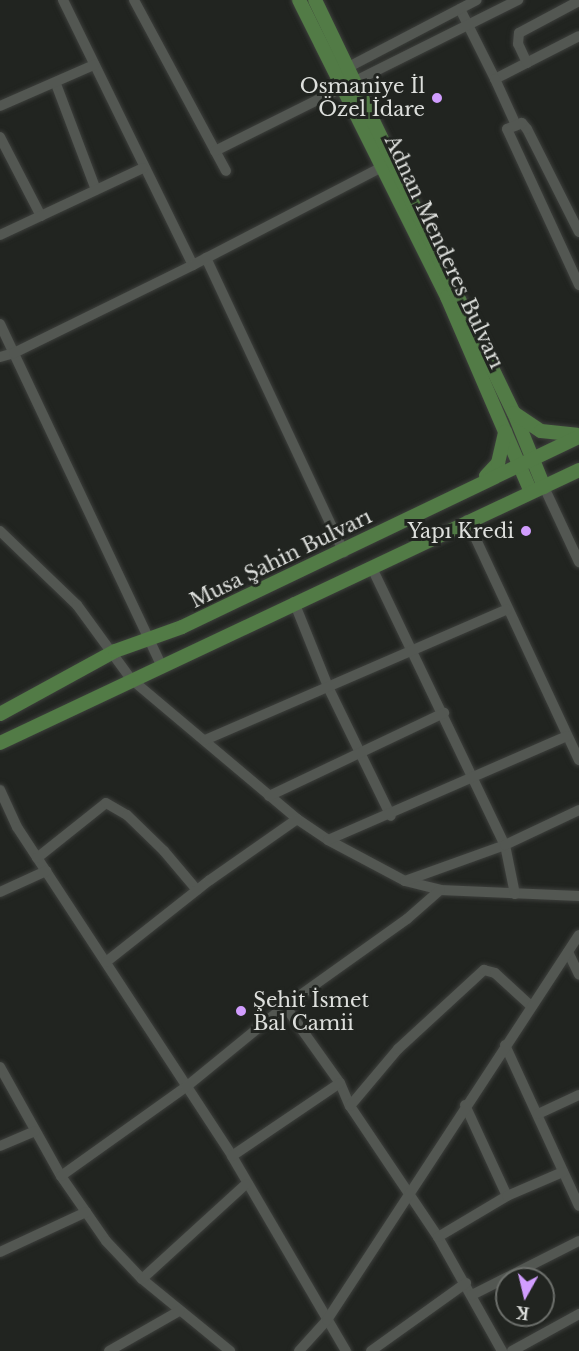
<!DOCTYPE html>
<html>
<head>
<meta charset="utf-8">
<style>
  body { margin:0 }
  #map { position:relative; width:579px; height:1351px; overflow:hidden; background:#212420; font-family:"Libre Baskerville",serif }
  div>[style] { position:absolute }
  .roads { filter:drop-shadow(0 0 2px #3d3f3c) drop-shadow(0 0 2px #3d3f3c) }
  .minor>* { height:10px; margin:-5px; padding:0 5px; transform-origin:5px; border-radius:5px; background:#535752 }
  .major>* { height:14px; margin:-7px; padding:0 7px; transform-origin:7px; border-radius:7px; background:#527b46 }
  .dots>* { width:16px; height:16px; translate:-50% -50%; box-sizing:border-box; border:3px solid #212420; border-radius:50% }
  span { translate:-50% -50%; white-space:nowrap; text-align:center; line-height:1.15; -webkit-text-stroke:6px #212420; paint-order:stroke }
  .poi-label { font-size:20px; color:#dddfdc }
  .right { translate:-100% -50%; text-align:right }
  .left { translate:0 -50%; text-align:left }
  .street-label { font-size:20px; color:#dddfdc }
  .north { position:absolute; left:495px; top:1267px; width:60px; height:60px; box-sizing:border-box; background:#212420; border:2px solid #6c6f6b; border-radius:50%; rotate:188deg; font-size:16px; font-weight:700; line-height:24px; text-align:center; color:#dddfdc }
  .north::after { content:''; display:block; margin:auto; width:21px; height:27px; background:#d19dfe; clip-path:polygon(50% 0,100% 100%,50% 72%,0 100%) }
</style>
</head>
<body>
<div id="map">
  <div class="roads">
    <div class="minor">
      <div style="left:63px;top:0;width:295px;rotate:63.9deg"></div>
      <div style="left:134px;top:0;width:194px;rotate:61.7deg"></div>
      <div style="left:460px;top:9px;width:78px;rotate:63.4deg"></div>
      <div style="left:495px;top:79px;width:94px;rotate:-27.1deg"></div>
      <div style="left:527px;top:63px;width:21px;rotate:-115deg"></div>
      <div style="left:518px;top:44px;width:11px;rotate:-85deg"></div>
      <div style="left:519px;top:33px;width:68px;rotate:-28.1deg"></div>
      <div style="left:341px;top:71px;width:153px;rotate:-27.6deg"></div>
      <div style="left:495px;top:79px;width:51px;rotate:65.5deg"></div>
      <div style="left:56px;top:84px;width:113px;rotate:69.3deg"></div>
      <div style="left:0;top:106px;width:103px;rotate:-23.6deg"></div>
      <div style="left:0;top:137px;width:89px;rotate:62.6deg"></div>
      <div style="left:215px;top:151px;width:339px;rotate:-26.5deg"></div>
      <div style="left:579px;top:232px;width:115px;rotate:-116.8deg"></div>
      <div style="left:527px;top:129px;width:8px;rotate:-130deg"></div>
      <div style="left:522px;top:123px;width:16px;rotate:158deg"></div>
      <div style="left:507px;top:129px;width:172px;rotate:65.2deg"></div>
      <div style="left:0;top:235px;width:158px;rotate:-25.1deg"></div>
      <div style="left:206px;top:258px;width:325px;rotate:64.9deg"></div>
      <div style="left:0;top:324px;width:377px;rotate:64.7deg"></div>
      <div style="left:0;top:357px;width:15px;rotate:-16deg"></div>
      <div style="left:14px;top:353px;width:199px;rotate:-26.2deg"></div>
      <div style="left:193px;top:265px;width:213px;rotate:-27.4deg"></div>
      <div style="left:544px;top:487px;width:83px;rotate:65deg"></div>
      <div style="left:467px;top:520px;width:265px;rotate:65deg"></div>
      <div style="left:0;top:531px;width:107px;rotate:43.9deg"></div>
      <div style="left:77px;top:605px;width:92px;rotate:53.9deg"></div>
      <div style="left:131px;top:679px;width:217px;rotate:40.1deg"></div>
      <div style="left:297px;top:819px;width:37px;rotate:34deg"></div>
      <div style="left:328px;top:840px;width:87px;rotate:28deg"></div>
      <div style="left:405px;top:881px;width:36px;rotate:14deg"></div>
      <div style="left:440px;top:890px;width:139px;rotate:2.5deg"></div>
      <div style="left:372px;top:568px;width:307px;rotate:64.4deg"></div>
      <div style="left:505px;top:845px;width:50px;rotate:78.5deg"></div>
      <div style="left:294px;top:602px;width:94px;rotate:68.1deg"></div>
      <div style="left:329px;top:689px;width:141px;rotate:64deg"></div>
      <div style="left:205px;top:740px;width:329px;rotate:-23.4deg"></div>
      <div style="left:0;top:790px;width:41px;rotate:65.3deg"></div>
      <div style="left:17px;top:827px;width:393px;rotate:56.8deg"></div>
      <div style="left:232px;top:1156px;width:226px;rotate:59.7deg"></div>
      <div style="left:269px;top:796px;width:194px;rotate:-25.4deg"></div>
      <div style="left:328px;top:840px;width:261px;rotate:-23.5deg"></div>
      <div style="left:37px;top:858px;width:88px;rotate:-38.6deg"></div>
      <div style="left:106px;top:803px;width:24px;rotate:30deg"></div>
      <div style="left:127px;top:815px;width:52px;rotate:44.2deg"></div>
      <div style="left:164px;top:851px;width:51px;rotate:49.8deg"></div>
      <div style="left:405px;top:881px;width:106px;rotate:-19.8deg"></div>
      <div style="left:505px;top:845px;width:82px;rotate:-25.3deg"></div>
      <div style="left:0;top:892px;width:51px;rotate:-24.5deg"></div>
      <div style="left:568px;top:952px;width:25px;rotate:64deg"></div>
      <div style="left:106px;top:962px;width:132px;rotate:-38.3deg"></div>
      <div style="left:210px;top:880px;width:106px;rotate:-35deg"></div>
      <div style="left:285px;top:1006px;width:95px;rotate:54.5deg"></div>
      <div style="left:340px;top:1083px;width:25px;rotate:67deg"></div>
      <div style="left:350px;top:1106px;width:158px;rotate:56.1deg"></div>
      <div style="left:438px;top:1237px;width:131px;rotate:60.7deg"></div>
      <div style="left:505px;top:1045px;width:177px;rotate:65.3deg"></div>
      <div style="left:0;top:1067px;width:125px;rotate:60.8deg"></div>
      <div style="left:61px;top:1176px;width:79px;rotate:55.3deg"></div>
      <div style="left:106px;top:1241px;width:52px;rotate:46.5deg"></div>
      <div style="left:142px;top:1279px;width:114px;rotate:39.3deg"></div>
      <div style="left:465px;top:1105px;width:100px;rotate:65.2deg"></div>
      <div style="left:350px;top:1106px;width:75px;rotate:-49.9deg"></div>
      <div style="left:398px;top:1049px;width:117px;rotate:-42.6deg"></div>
      <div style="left:484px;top:970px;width:11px;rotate:15deg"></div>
      <div style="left:495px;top:973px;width:49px;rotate:42.5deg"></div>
      <div style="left:538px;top:1114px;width:45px;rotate:-24.9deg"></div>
      <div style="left:0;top:1146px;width:38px;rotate:-23deg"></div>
      <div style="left:232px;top:1156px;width:130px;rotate:-34.1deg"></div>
      <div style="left:61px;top:1176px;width:153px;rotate:-35.5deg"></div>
      <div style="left:186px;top:1087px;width:128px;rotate:-39.3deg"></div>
      <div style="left:285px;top:1006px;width:150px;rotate:-35.5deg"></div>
      <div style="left:407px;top:919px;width:44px;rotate:-41.3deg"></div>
      <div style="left:438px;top:1237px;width:80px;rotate:-30.7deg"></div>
      <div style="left:507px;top:1196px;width:61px;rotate:-23.2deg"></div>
      <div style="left:0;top:1252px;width:95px;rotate:-24.9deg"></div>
      <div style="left:142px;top:1279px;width:141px;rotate:-42.4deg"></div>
      <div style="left:472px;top:1295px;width:120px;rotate:-26.8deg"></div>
      <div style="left:109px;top:1351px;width:81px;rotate:-29.7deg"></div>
      <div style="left:299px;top:1351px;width:42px;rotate:-47.9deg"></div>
      <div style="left:327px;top:1320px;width:460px;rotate:-56.8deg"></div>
      <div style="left:371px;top:1351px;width:117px;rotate:-35.6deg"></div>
      <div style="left:512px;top:1351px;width:77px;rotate:-28.9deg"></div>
    </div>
    <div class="major">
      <div style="left:299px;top:0;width:332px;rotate:63.5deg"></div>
      <div style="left:447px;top:297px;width:212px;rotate:66.7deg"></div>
      <div style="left:315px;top:0;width:458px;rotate:64.3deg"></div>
      <div style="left:514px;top:413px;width:80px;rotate:67.9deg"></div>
      <div style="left:514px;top:413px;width:32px;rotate:34deg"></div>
      <div style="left:541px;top:431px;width:36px;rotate:6deg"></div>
      <div style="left:486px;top:476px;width:18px;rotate:-47deg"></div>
      <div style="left:498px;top:463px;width:32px;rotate:-77deg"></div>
      <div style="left:0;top:714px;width:131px;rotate:-28.7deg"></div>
      <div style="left:115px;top:651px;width:71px;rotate:-19.7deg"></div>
      <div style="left:182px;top:627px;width:440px;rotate:-25.6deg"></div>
      <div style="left:0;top:743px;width:640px;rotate:-25.24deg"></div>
    </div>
  </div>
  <div class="dots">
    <div style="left:437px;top:98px;background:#d19dfe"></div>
    <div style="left:526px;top:531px;background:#d19dfe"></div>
    <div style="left:241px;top:1011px;background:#d19dfe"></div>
  </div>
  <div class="poi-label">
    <span class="right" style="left:425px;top:98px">Osmaniye İl<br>Özel İdare</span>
    <span class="right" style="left:514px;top:531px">Yapı Kredi</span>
    <span class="left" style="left:253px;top:1012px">Şehit İsmet<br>Bal Camii</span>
  </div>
  <div class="street-label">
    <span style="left:444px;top:252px;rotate:65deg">Adnan Menderes Bulvarı</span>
    <span style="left:281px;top:559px;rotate:-26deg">Musa Şahin Bulvarı</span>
  </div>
  <div class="north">K</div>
</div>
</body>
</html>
